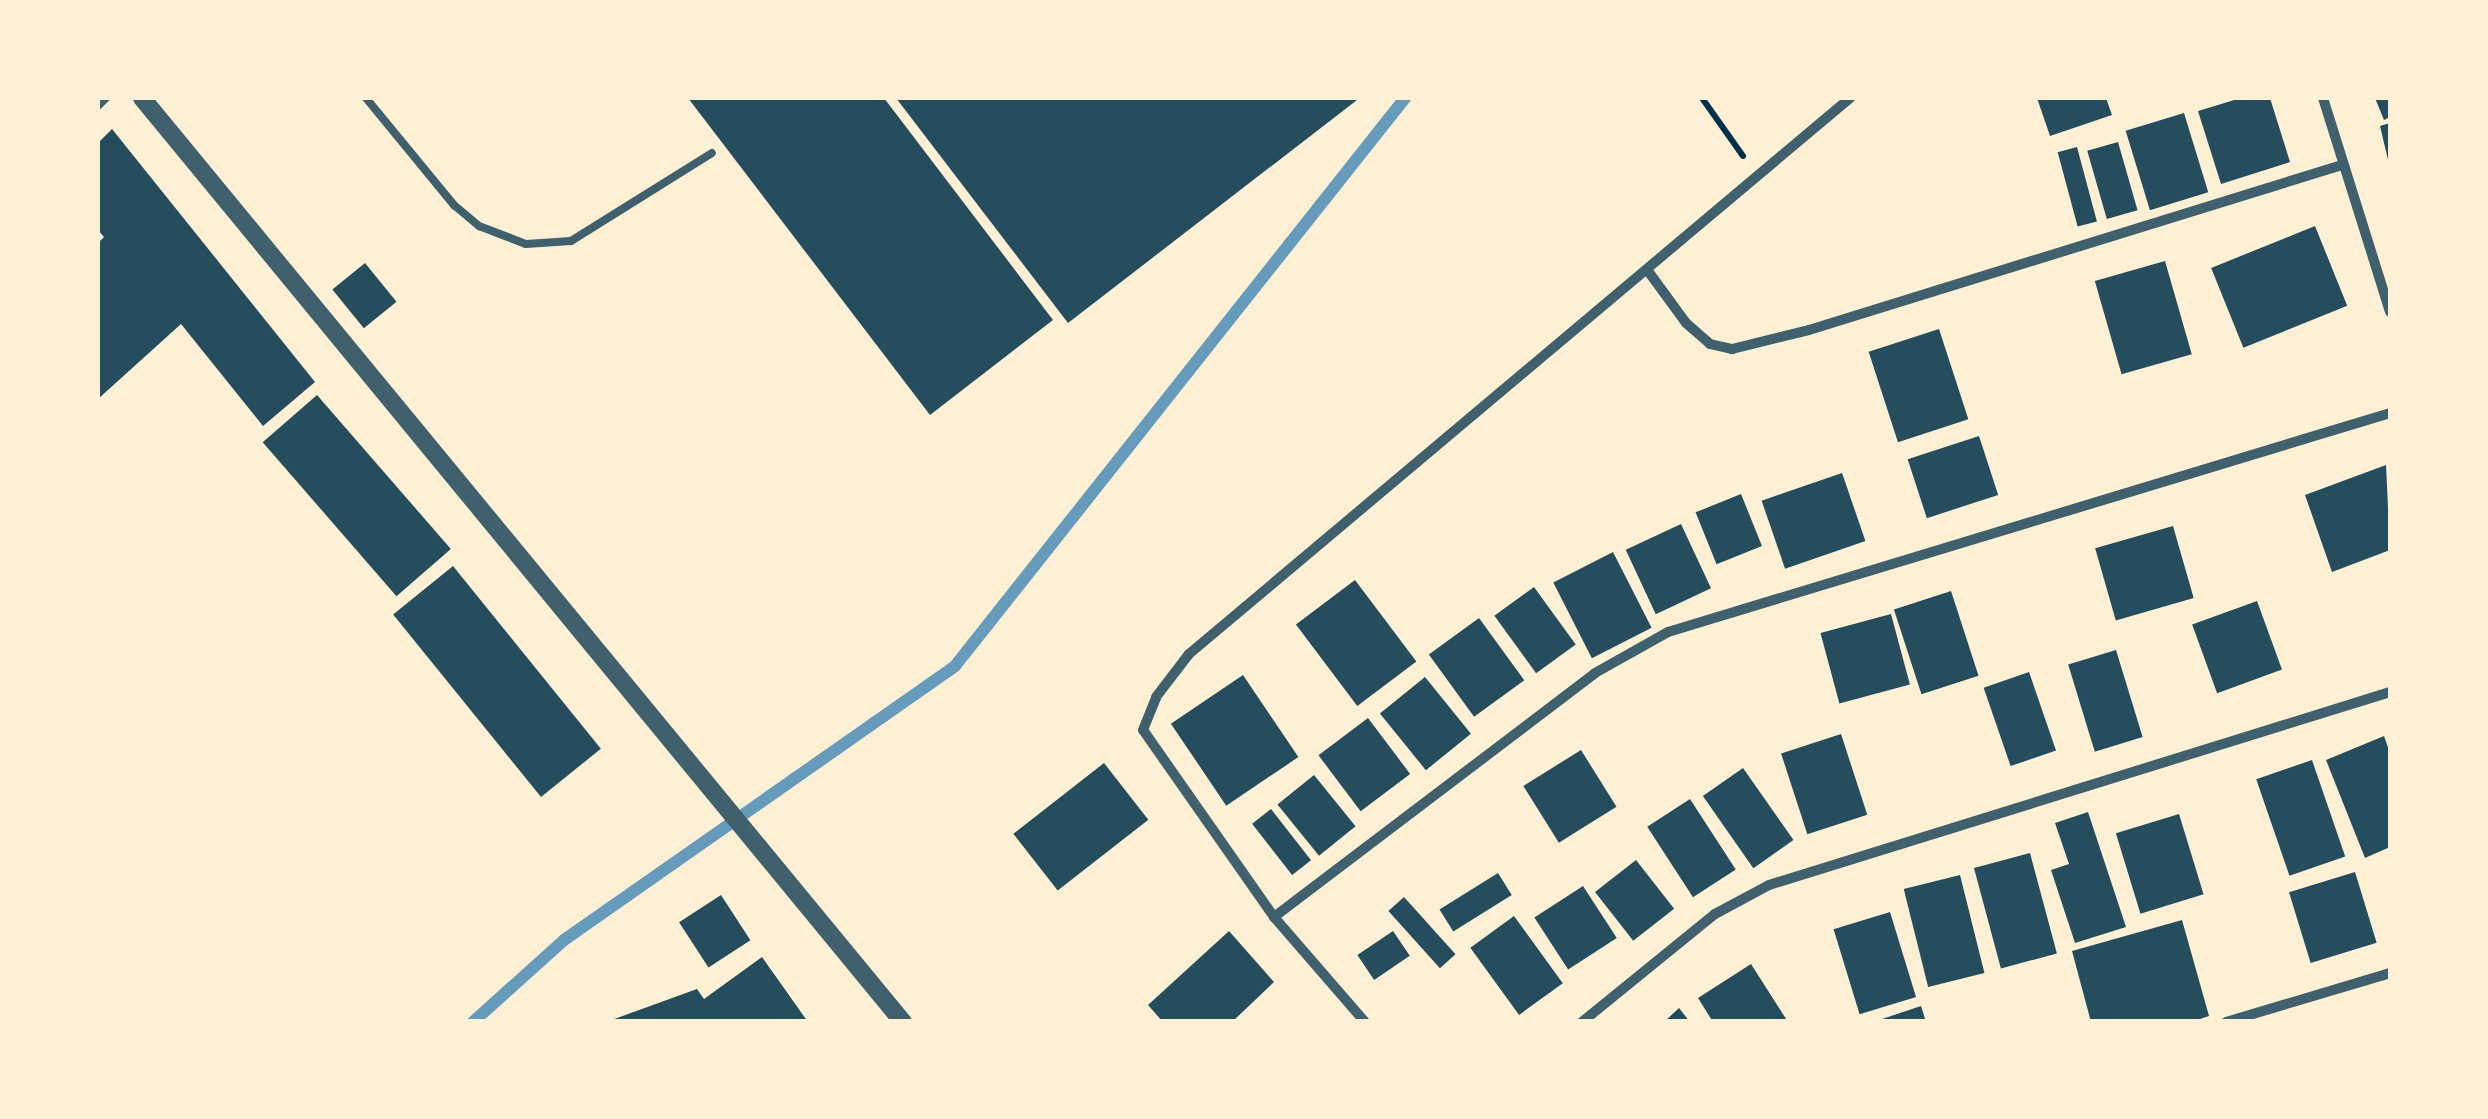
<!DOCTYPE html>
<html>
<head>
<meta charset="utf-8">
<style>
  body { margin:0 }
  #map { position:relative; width:2488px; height:1119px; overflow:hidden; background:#fdf0d5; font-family:Barlow,sans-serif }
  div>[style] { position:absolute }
  .stream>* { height:12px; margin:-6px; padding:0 6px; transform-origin:6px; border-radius:6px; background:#669bbc }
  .building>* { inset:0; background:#264d5e; transform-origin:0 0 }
  .path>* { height:6px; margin:-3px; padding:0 3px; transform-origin:3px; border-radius:3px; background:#003049 }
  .service>* { height:8px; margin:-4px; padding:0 4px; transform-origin:4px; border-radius:4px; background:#3f606c }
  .minor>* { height:10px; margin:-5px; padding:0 5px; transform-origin:5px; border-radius:5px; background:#3f606c }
  .tertiary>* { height:18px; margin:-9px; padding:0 9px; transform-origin:9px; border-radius:9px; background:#3f606c }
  span { translate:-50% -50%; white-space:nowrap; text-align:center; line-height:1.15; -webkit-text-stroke:9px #fdf0d5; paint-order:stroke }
  .frame { position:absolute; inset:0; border:100px solid #fdf0d5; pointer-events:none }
</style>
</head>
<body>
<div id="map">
  <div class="stream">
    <div style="left:473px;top:1022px;width:122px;rotate:-42deg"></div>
    <div style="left:564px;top:940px;width:477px;rotate:-35deg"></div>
    <div style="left:955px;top:666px;width:725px;rotate:-51.61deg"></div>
  </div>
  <div class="building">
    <div style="clip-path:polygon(688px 98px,884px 98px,1053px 320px,930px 415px)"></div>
    <div style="clip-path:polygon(896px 98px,1355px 98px,1357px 100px,1068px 323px)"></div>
    <div style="clip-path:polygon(2037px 98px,2106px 98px,2112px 115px,2050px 136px)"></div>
    <div style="clip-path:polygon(2241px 98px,2270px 98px,2290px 162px,2221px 184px,2198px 111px)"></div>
    <div style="clip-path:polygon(2375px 98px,2390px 98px,2390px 117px,2384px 120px)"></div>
    <div style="left:2184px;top:113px;width:83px;height:61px;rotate:73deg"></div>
    <div style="clip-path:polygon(2390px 123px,2390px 164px,2389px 164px,2380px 126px)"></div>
    <div style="clip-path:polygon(112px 129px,315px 382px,263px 426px,181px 324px,98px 399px,98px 243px,104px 237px,98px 230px,98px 143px)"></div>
    <div style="left:2118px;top:142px;width:71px;height:32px;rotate:74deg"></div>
    <div style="left:2077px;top:147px;width:77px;height:20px;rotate:75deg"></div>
    <div style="left:2315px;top:226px;width:86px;height:112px;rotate:68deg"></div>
    <div style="left:2165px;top:261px;width:97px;height:73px;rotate:74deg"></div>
    <div style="left:365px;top:263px;width:50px;height:42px;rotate:51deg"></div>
    <div style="left:1939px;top:329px;width:95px;height:74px;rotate:72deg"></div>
    <div style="left:317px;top:395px;width:204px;height:72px;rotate:49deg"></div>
    <div style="left:1979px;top:436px;width:62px;height:75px;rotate:72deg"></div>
    <div style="clip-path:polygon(2386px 465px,2390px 550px,2332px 572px,2305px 495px)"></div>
    <div style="left:1842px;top:473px;width:72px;height:85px;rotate:71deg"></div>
    <div style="left:1741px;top:494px;width:56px;height:49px;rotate:68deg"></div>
    <div style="left:1681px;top:524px;width:71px;height:61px;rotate:65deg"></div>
    <div style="left:2173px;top:526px;width:75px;height:81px;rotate:74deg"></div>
    <div style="left:1613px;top:552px;width:85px;height:67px;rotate:63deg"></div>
    <div style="left:453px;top:566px;width:235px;height:77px;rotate:51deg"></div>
    <div style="left:1355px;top:580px;width:102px;height:74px;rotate:53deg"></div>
    <div style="left:1534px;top:587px;width:71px;height:49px;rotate:54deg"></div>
    <div style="left:1951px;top:591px;width:89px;height:60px;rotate:72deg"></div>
    <div style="left:2257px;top:601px;width:73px;height:69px;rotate:70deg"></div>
    <div style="left:1891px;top:614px;width:73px;height:73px;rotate:75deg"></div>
    <div style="left:1479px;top:618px;width:77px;height:62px;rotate:54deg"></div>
    <div style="left:2116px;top:650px;width:91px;height:50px;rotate:73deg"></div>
    <div style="left:2029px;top:672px;width:83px;height:48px;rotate:71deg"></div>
    <div style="left:1243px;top:675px;width:99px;height:87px;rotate:56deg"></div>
    <div style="left:1425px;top:677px;width:73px;height:58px;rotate:51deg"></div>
    <div style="left:1368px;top:718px;width:70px;height:62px;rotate:53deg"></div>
    <div style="left:1841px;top:734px;width:85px;height:63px;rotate:72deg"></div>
    <div style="clip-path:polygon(2384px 736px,2390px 753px,2390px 847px,2365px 858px,2326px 760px)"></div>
    <div style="left:1581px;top:750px;width:67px;height:68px;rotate:58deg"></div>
    <div style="left:2312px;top:760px;width:102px;height:59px;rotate:71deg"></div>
    <div style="left:1104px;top:763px;width:72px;height:115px;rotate:52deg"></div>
    <div style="left:1743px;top:768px;width:88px;height:49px;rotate:55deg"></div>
    <div style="left:1314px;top:775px;width:66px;height:47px;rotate:51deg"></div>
    <div style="left:1690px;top:799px;width:84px;height:51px;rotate:57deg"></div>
    <div style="left:1271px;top:809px;width:65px;height:24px;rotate:52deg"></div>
    <div style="clip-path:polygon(2088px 812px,2126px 927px,2075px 943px,2051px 870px,2069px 864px,2055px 823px)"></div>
    <div style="left:2179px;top:814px;width:84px;height:66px;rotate:73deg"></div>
    <div style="left:2030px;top:853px;width:104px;height:58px;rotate:75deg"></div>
    <div style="left:1636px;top:860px;width:62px;height:52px;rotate:52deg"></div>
    <div style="left:2355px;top:872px;width:74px;height:69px;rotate:73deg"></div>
    <div style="left:1498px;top:873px;width:26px;height:69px;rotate:58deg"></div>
    <div style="left:1960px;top:875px;width:101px;height:58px;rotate:76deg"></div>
    <div style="left:1583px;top:886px;width:62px;height:58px;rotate:57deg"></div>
    <div style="left:721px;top:895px;width:54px;height:50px;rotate:57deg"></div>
    <div style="left:1404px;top:897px;width:77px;height:21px;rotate:48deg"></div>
    <div style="left:1890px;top:912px;width:89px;height:59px;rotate:73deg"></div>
    <div style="left:1514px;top:916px;width:83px;height:54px;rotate:54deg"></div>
    <div style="clip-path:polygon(2182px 920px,2209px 1016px,2191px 1022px,2091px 1022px,2072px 951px)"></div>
    <div style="clip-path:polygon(1229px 931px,1274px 982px,1232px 1022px,1163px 1022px,1148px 1005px)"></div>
    <div style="left:1393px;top:931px;width:30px;height:43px;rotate:56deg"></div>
    <div style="clip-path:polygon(762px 957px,808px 1022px,606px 1022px,697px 989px,704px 999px)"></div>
    <div style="clip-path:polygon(1751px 964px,1788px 1022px,1713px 1022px,1698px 998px)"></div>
    <div style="clip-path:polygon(1921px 1006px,1926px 1022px,1876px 1022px,1876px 1021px)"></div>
    <div style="clip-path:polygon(1679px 1008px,1690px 1022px,1664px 1022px)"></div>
  </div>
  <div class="path">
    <div style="left:1702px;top:98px;width:71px;rotate:54.7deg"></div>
  </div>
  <div class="service">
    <div style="left:366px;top:98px;width:139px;rotate:50.6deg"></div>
    <div style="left:454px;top:205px;width:33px;rotate:40deg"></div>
    <div style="left:479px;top:226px;width:50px;rotate:21deg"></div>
    <div style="left:526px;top:244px;width:45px;rotate:-3.8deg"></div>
    <div style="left:571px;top:241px;width:166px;rotate:-32deg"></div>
    <div style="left:98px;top:106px;width:11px;rotate:-45deg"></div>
  </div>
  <div class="minor">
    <div style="left:2323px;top:98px;width:224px;rotate:72.6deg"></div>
    <div style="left:1648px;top:271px;width:64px;rotate:53.8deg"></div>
    <div style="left:1686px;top:323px;width:32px;rotate:41deg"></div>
    <div style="left:1710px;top:344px;width:23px;rotate:13deg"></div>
    <div style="left:1732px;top:349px;width:79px;rotate:-13.9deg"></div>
    <div style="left:1809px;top:330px;width:558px;rotate:-17.2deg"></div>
    <div style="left:1274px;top:917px;width:403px;rotate:-37.2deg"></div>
    <div style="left:1595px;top:673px;width:84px;rotate:-29.3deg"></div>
    <div style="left:1668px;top:632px;width:754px;rotate:-16.87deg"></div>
    <div style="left:1365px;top:1022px;width:139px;rotate:-130.9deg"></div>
    <div style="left:1274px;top:917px;width:228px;rotate:-125deg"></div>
    <div style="left:1143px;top:730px;width:35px;rotate:-68deg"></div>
    <div style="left:1156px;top:697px;width:54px;rotate:-52.5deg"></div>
    <div style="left:1189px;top:654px;width:864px;rotate:-40.07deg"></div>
    <div style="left:1582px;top:1022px;width:171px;rotate:-39.1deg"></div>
    <div style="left:1715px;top:914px;width:61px;rotate:-28.2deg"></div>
    <div style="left:1769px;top:885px;width:650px;rotate:-17.26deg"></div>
    <div style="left:2226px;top:1022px;width:171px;rotate:-16.6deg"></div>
  </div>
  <div class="tertiary">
    <div style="left:142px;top:98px;width:1197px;rotate:50.53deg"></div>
  </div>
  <div class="frame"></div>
</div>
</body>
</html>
